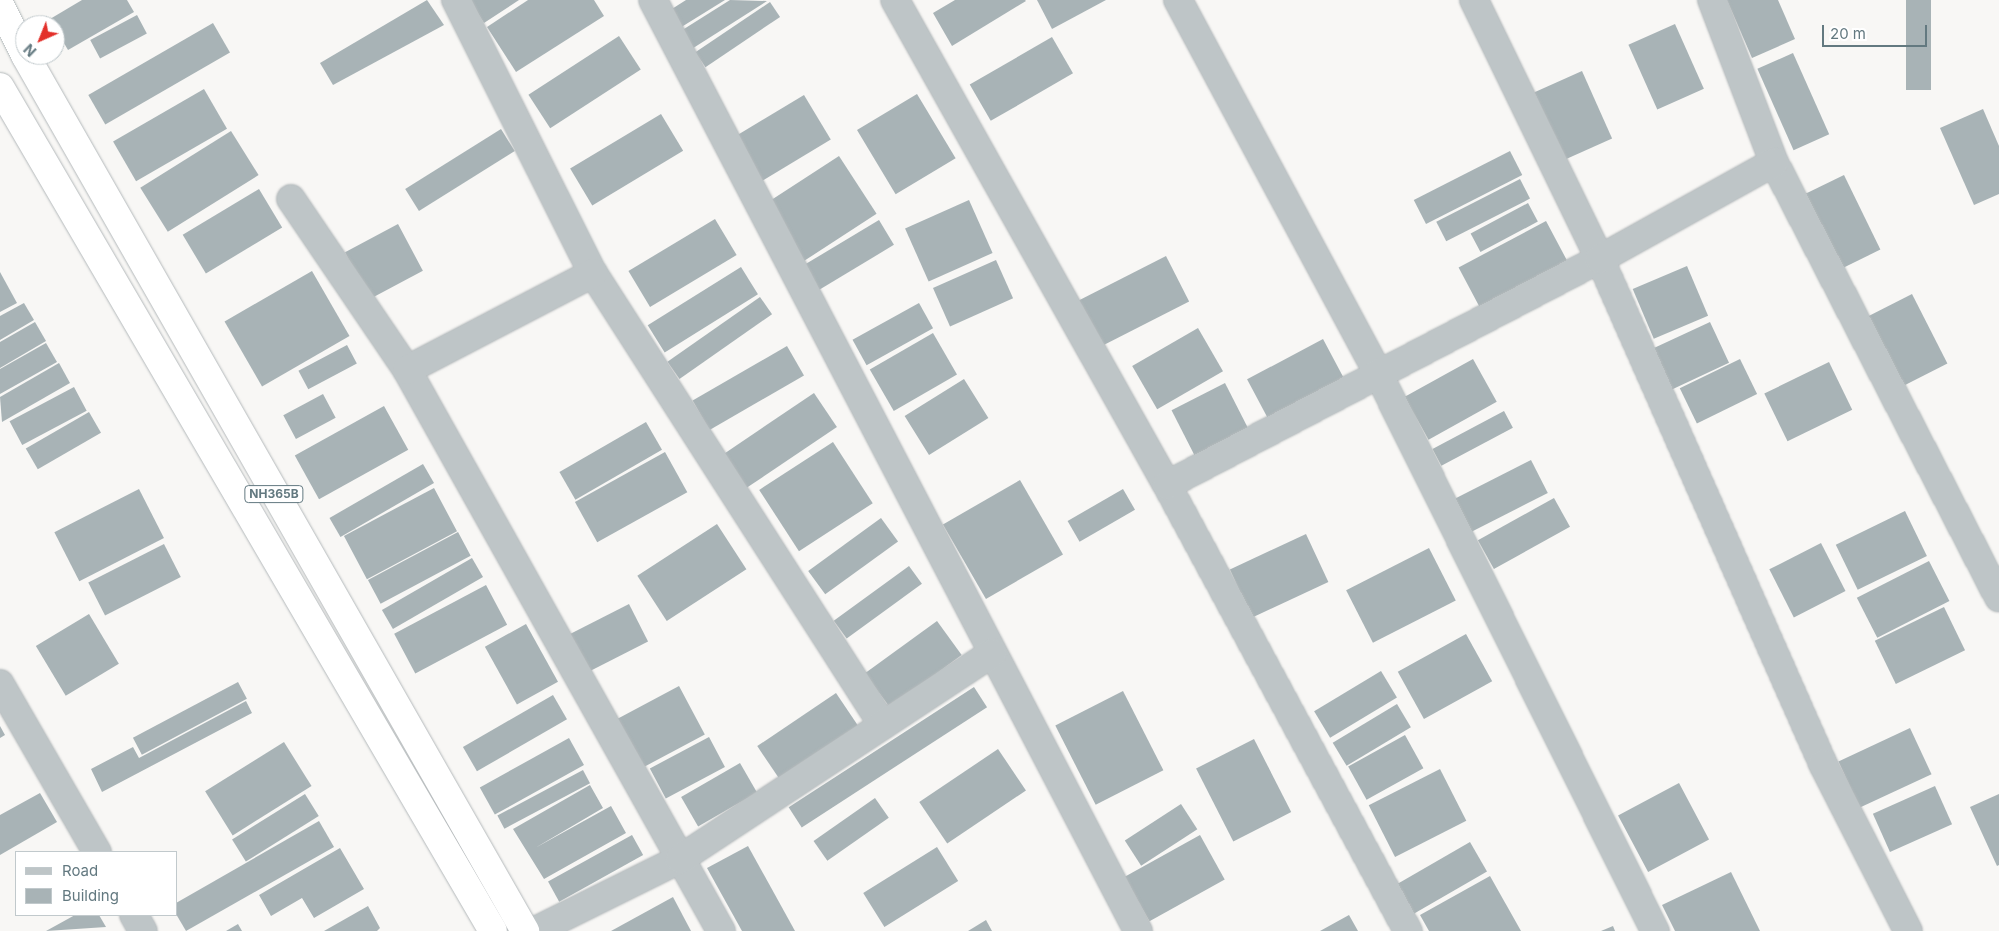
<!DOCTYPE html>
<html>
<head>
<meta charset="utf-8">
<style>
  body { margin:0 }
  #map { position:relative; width:1999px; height:931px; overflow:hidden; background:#f8f7f5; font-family:Inter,sans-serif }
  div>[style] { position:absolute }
  .building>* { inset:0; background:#a8b3b6; transform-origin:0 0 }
  .roads { filter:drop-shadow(0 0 1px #b4b9bb) drop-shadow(0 0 1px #b4b9bb) }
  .minor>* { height:28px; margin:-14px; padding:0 14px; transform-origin:14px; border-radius:14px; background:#bec5c7 }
  .highway>* { height:28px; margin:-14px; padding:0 14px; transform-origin:14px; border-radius:14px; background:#fff }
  span { translate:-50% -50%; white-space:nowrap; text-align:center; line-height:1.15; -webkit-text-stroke:5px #fff; paint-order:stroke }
  .shield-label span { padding:1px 4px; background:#fff; border:1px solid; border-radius:4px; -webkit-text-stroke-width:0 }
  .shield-label { font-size:12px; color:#637980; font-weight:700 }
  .legend { position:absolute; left:15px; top:851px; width:162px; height:65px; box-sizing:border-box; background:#fff; border:1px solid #c1c9cc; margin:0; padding:6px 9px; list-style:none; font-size:15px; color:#637980 }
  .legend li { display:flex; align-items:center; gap:10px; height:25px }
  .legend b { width:25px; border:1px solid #c1c9cc }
  .north { position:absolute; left:15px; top:15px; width:50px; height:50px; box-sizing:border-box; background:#fff; border:1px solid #c1c9cc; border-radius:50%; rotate:224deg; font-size:14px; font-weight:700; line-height:20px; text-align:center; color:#637980 }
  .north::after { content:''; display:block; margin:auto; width:18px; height:22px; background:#e3302a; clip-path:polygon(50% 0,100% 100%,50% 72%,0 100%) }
  .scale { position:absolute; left:1822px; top:25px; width:105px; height:22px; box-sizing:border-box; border:2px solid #637980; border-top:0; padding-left:6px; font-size:15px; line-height:18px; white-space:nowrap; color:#637980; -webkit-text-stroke:4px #fff; paint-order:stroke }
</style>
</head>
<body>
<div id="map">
  <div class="building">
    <div style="clip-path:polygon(82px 0,127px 0,134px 12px,68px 50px,50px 19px)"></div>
    <div style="clip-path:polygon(427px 0,444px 25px,333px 85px,320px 63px)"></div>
    <div style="clip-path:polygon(470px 0,519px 0,484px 23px)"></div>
    <div style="clip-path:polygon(528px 0,594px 0,604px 16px,516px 72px,487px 27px)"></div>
    <div style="clip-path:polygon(686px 0,725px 0,675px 31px,664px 14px)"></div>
    <div style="clip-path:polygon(730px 0,767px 1px,687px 52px,676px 34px)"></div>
    <div style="clip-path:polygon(955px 0,1025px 0,1026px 1px,952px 46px,933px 13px)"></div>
    <div style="clip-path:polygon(1037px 0,1106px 0,1052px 29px)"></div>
    <div style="clip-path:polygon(1727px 0,1778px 0,1795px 39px,1752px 58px)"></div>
    <div style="left:1906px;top:0;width:25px;height:90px"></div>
    <div style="left:770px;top:2px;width:18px;height:90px;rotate:56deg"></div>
    <div style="left:137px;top:15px;width:21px;height:53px;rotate:62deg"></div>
    <div style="left:213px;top:23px;width:34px;height:144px;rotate:60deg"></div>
    <div style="left:1675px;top:24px;width:71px;height:51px;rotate:66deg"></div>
    <div style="left:619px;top:36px;width:40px;height:108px;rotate:57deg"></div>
    <div style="left:1052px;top:37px;width:42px;height:95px;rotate:60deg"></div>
    <div style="left:1793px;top:53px;width:89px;height:39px;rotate:66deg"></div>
    <div style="left:1582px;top:71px;width:74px;height:52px;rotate:66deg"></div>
    <div style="left:204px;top:89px;width:46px;height:105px;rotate:60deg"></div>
    <div style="left:917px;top:94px;width:75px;height:70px;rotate:59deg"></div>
    <div style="left:804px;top:95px;width:52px;height:81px;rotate:59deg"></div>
    <div style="clip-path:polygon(1983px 109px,1999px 146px,1999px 194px,1974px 205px,1940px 128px)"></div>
    <div style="left:661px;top:114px;width:43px;height:106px;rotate:59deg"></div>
    <div style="left:501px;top:129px;width:26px;height:113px;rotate:58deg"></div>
    <div style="left:231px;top:131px;width:52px;height:107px;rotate:58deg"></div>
    <div style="left:1510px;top:151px;width:27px;height:108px;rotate:63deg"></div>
    <div style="left:839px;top:156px;width:69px;height:89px;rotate:57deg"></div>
    <div style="left:1844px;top:175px;width:83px;height:48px;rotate:64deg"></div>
    <div style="left:1520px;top:179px;width:22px;height:94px;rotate:63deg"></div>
    <div style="left:259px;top:189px;width:45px;height:89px;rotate:59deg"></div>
    <div style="left:969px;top:200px;width:58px;height:70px;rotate:66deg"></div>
    <div style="left:1528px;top:203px;width:21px;height:65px;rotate:62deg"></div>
    <div style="left:715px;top:219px;width:42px;height:101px;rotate:59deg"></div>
    <div style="left:879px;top:220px;width:29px;height:89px;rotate:59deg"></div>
    <div style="left:1546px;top:221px;width:49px;height:99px;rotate:62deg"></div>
    <div style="left:398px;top:224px;width:53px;height:60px;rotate:62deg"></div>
    <div style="left:1166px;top:256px;width:51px;height:103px;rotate:63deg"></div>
    <div style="left:996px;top:260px;width:42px;height:69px;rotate:66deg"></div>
    <div style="left:1687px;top:266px;width:54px;height:59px;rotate:67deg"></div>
    <div style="left:741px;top:267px;width:32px;height:110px;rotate:58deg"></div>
    <div style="left:312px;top:271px;width:75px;height:101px;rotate:60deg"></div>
    <div style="clip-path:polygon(0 272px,17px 303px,0 312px)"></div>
    <div style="left:1912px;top:294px;width:78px;height:53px;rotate:63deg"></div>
    <div style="left:760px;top:297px;width:21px;height:113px;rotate:55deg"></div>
    <div style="clip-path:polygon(24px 303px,34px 320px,0 340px,0 316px)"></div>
    <div style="left:919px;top:303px;width:29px;height:76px;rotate:61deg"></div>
    <div style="clip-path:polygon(35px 322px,46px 341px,0 368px,0 342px)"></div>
    <div style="left:1710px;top:322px;width:45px;height:63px;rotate:65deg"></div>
    <div style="left:1198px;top:328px;width:50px;height:76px;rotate:60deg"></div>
    <div style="left:933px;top:333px;width:48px;height:73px;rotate:60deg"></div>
    <div style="left:1323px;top:339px;width:47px;height:86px;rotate:62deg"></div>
    <div style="clip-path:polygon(46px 343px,57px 362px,0 394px,0 369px)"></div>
    <div style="left:347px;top:345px;width:21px;height:55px;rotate:62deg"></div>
    <div style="left:787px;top:346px;width:34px;height:109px;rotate:60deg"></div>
    <div style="left:1473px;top:359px;width:49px;height:78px;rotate:61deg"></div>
    <div style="left:1740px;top:359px;width:39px;height:67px;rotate:64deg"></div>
    <div style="left:1829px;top:362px;width:53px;height:72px;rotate:64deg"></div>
    <div style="clip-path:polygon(59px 363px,70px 383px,2px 422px,0 397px)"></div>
    <div style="left:964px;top:379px;width:46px;height:70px;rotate:58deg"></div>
    <div style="left:1225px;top:383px;width:57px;height:60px;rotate:63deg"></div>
    <div style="left:74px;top:387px;width:27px;height:73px;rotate:62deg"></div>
    <div style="left:814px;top:393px;width:41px;height:112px;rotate:56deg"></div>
    <div style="left:323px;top:394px;width:27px;height:45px;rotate:62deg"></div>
    <div style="left:384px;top:406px;width:50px;height:102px;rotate:61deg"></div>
    <div style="left:1504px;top:411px;width:19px;height:81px;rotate:62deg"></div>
    <div style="left:89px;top:412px;width:24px;height:73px;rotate:60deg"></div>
    <div style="left:646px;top:422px;width:32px;height:100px;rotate:60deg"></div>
    <div style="left:833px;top:442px;width:73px;height:88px;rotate:57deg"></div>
    <div style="left:665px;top:452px;width:46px;height:103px;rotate:61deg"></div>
    <div style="left:1531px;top:460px;width:37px;height:90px;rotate:63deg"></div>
    <div style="left:423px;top:464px;width:22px;height:108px;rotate:60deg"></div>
    <div style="left:1020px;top:480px;width:86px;height:89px;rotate:60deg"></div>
    <div style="left:434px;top:488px;width:49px;height:102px;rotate:62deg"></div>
    <div style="left:139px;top:489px;width:55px;height:95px;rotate:63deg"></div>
    <div style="left:1123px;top:489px;width:24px;height:64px;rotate:60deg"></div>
    <div style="left:1554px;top:498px;width:33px;height:87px;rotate:61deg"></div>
    <div style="left:1905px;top:511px;width:50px;height:77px;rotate:64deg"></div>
    <div style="left:881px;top:518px;width:29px;height:90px;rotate:54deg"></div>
    <div style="left:717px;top:524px;width:54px;height:95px;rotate:57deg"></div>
    <div style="left:458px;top:532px;width:27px;height:102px;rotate:62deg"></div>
    <div style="left:1306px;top:534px;width:53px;height:84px;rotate:65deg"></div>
    <div style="left:1821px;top:543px;width:54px;height:58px;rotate:63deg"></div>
    <div style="left:164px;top:544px;width:37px;height:85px;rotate:63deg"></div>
    <div style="left:1429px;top:548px;width:59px;height:93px;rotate:63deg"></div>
    <div style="left:472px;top:558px;width:22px;height:104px;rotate:60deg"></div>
    <div style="left:1929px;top:561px;width:45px;height:81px;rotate:63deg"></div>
    <div style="left:909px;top:566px;width:22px;height:93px;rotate:54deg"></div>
    <div style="left:486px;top:585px;width:45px;height:104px;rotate:62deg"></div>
    <div style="left:629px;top:604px;width:42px;height:70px;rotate:63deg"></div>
    <div style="left:1944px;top:607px;width:48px;height:77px;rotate:64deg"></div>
    <div style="left:89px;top:614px;width:58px;height:62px;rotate:59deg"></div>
    <div style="left:937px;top:621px;width:42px;height:89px;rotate:54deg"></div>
    <div style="left:526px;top:624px;width:66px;height:47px;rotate:61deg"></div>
    <div style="left:1466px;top:634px;width:54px;height:78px;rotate:61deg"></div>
    <div style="left:1381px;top:671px;width:31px;height:78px;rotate:59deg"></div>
    <div style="left:238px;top:682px;width:19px;height:119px;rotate:62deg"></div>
    <div style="left:679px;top:686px;width:55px;height:77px;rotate:62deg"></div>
    <div style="left:974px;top:687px;width:24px;height:221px;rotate:57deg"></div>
    <div style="left:1123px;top:691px;width:89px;height:76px;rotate:63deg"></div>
    <div style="left:836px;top:693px;width:47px;height:95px;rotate:56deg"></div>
    <div style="left:553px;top:695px;width:28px;height:104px;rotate:60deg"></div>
    <div style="clip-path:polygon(246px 701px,252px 713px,102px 792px,91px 769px,133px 747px,139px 758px)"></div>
    <div style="left:1397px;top:704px;width:27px;height:75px;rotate:59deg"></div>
    <div style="clip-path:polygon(0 726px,5px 735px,0 738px)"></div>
    <div style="left:1910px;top:728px;width:51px;height:79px;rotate:65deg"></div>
    <div style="left:1405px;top:735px;width:38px;height:65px;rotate:61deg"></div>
    <div style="left:709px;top:737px;width:34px;height:67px;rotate:62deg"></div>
    <div style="left:569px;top:738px;width:31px;height:102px;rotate:61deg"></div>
    <div style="left:1254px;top:739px;width:82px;height:65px;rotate:63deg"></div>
    <div style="left:284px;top:742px;width:52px;height:93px;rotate:58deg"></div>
    <div style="left:998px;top:749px;width:50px;height:95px;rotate:56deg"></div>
    <div style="left:740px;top:763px;width:34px;height:68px;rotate:60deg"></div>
    <div style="left:1440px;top:769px;width:58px;height:80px;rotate:63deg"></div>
    <div style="left:583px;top:770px;width:15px;height:97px;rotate:62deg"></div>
    <div style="left:1679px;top:783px;width:64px;height:69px;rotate:62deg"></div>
    <div style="clip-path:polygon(590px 785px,603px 808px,535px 848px,611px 806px,626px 833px,544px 879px,513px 829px)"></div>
    <div style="left:1935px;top:786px;width:42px;height:68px;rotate:66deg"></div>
    <div style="clip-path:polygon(40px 793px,57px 822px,0 855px,0 815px)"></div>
    <div style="left:305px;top:794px;width:26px;height:86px;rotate:58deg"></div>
    <div style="clip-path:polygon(1999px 794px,1999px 865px,1997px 866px,1970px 807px)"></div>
    <div style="left:875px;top:798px;width:24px;height:75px;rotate:55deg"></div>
    <div style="left:1181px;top:804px;width:30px;height:67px;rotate:57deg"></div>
    <div style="clip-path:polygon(319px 821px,334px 847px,186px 931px,176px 914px,176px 903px)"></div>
    <div style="left:632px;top:835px;width:23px;height:96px;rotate:61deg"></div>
    <div style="left:1200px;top:835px;width:51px;height:86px;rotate:61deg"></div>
    <div style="left:1470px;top:842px;width:34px;height:93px;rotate:60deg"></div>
    <div style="clip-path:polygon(748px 846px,795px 931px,742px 931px,707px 868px)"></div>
    <div style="left:937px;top:847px;width:40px;height:87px;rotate:58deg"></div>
    <div style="clip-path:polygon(340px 848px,364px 889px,314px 918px,302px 898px,271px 916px,259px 895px)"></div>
    <div style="clip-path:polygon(1731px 872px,1760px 931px,1675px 931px,1662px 905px)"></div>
    <div style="clip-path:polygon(1490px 876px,1521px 931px,1429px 931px,1420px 915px)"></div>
    <div style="clip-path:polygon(673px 897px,691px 931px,611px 931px)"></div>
    <div style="clip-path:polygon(368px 906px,380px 928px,377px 931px,324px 931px)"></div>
    <div style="clip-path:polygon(75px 915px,99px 915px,106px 927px,46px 931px)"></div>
    <div style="clip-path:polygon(1349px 915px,1358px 931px,1320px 931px)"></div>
    <div style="clip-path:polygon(986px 920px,992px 931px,968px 931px)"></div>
    <div style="clip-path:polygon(238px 924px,242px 931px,226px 931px)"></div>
    <div style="clip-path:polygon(1613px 926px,1615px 931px,1601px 931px)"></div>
  </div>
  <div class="roads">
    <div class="minor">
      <div style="left:456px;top:0;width:305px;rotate:63.4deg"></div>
      <div style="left:593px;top:273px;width:537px;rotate:57.32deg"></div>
      <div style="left:653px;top:0;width:1050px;rotate:62.48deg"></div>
      <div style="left:895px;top:0;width:556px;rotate:60.72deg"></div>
      <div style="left:1167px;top:485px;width:507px;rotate:61.62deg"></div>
      <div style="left:1178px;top:0;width:423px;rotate:61.8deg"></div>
      <div style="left:1378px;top:373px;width:623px;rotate:63.6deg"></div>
      <div style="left:1474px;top:0;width:288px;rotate:64.1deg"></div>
      <div style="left:1600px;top:259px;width:552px;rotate:66.17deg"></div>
      <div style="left:1823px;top:764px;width:187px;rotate:63deg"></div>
      <div style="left:1712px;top:0;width:173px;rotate:69.1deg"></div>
      <div style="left:1774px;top:162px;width:490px;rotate:62.7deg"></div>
      <div style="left:291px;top:199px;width:207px;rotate:55.8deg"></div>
      <div style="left:407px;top:370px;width:643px;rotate:60.76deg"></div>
      <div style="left:407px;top:370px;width:210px;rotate:-27.5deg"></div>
      <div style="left:1167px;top:485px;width:488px;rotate:-27.6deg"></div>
      <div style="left:1600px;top:259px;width:199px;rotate:-29.1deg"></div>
      <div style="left:0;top:684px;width:194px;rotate:60deg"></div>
      <div style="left:134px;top:915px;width:18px;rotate:61deg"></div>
      <div style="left:535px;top:931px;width:162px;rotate:-26.4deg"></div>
      <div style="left:680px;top:859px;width:374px;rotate:-33.4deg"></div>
    </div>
    <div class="highway">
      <div style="left:0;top:5px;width:56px;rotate:63.4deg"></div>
      <div style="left:25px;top:55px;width:1009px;rotate:60.28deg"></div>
      <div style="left:0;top:87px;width:977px;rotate:59.71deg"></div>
    </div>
  </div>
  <div class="shield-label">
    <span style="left:274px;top:494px">NH365B</span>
  </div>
  <ul class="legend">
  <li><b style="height:6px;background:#bec5c7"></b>Road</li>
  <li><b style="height:14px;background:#a8b3b6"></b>Building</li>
  </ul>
  <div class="north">N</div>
  <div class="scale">20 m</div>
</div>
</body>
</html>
